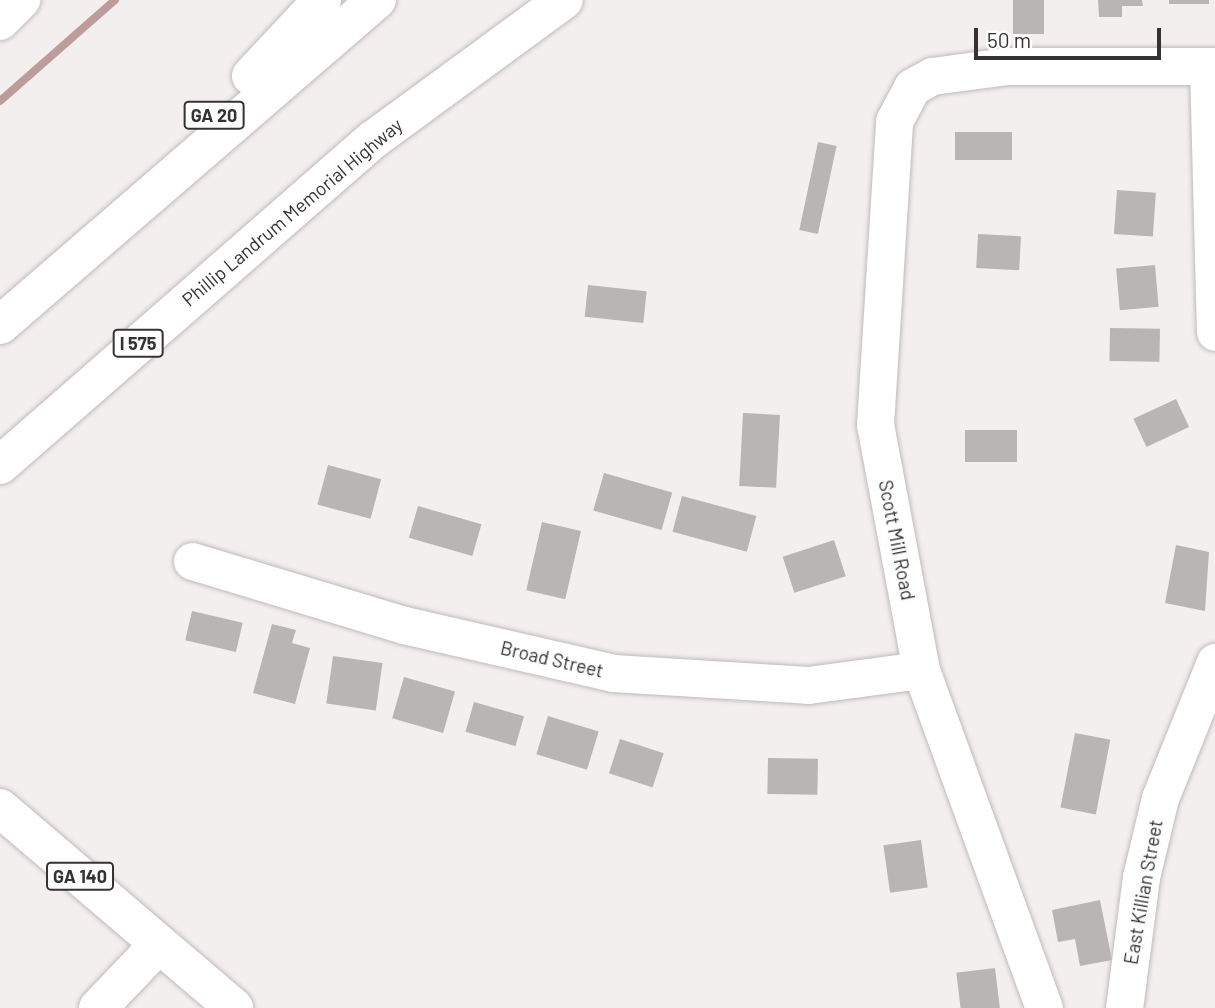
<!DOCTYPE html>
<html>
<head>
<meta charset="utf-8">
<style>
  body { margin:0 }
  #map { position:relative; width:1215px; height:1008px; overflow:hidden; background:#f4efef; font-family:Barlow,sans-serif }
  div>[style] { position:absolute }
  .stream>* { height:8px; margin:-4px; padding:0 4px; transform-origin:4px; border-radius:4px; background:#be9c9b }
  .building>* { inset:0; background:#bab5b5; transform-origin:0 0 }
  .roads { filter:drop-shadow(0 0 2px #c0bbba) drop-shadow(0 0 2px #c0bbba) }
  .minor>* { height:37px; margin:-18.5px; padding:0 18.5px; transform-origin:18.5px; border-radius:18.5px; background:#fff }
  .major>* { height:38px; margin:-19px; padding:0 19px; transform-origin:19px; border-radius:19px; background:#fff }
  .highway>* { height:38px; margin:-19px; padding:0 19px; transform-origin:19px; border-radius:19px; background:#fff }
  span { translate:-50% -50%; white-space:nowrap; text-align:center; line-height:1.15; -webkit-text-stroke:6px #fefdfd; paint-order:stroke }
  .shield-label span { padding:2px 5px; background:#fefdfd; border:2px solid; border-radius:5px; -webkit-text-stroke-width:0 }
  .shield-label { font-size:18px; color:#343232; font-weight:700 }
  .street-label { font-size:19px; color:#343232 }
  .scale { position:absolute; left:974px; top:28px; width:187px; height:32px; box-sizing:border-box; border:4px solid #343232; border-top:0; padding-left:9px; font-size:21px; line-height:24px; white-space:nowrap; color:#343232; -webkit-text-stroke:5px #fefdfd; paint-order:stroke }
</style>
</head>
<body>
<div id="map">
  <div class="stream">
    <div style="left:0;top:101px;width:153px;rotate:-41.3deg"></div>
  </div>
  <div class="building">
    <div style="left:1013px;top:0;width:31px;height:34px"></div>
    <div style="clip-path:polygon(1098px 0,1142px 0,1143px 6px,1122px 6px,1122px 17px,1099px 17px)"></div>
    <div style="left:1169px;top:0;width:40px;height:4px"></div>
    <div style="left:955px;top:132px;width:57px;height:28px"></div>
    <div style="left:818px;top:142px;width:19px;height:90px;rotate:12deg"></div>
    <div style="left:1117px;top:190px;width:39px;height:44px;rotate:4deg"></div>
    <div style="left:978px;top:234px;width:43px;height:34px;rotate:3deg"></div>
    <div style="left:1155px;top:265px;width:42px;height:39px;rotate:85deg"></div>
    <div style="left:588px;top:285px;width:59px;height:32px;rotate:6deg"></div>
    <div style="left:1110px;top:328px;width:50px;height:33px;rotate:1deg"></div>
    <div style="left:1176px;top:399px;width:31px;height:47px;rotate:65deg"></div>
    <div style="left:743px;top:413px;width:37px;height:73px;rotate:3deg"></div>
    <div style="left:965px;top:430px;width:52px;height:32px"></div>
    <div style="left:328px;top:465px;width:55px;height:41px;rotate:15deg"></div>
    <div style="left:604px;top:473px;width:71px;height:39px;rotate:16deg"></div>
    <div style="left:682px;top:496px;width:77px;height:37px;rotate:15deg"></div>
    <div style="left:418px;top:506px;width:66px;height:33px;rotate:16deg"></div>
    <div style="left:542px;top:522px;width:40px;height:70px;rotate:13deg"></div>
    <div style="left:834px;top:540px;width:38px;height:54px;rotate:72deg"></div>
    <div style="clip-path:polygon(1176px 545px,1209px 552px,1205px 611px,1165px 603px)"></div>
    <div style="left:192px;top:611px;width:52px;height:30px;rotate:13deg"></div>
    <div style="clip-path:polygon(272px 624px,296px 630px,292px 643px,310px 648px,295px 704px,253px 693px)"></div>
    <div style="left:333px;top:656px;width:50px;height:48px;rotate:8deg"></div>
    <div style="left:404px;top:677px;width:53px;height:43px;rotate:16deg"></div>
    <div style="left:474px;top:702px;width:52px;height:31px;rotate:16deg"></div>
    <div style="left:548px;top:716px;width:53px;height:40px;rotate:17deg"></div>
    <div style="left:1075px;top:733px;width:36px;height:76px;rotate:11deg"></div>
    <div style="left:620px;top:739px;width:46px;height:36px;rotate:18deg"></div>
    <div style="left:768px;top:758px;width:50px;height:36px;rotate:1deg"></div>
    <div style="left:921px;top:840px;width:48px;height:38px;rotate:82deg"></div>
    <div style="clip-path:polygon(1100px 900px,1112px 960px,1080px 966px,1075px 939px,1058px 942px,1052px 910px)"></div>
    <div style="left:995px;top:968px;width:40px;height:39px;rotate:83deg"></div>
  </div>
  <div class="roads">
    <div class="minor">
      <div style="left:1208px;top:66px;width:266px;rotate:88.5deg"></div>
      <div style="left:192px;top:561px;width:221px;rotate:16.8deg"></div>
      <div style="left:404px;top:625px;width:214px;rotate:12.9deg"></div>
      <div style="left:613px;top:673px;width:195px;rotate:3.5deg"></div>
      <div style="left:808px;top:685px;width:114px;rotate:-7.6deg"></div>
      <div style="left:1044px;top:1008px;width:360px;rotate:-110deg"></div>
      <div style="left:921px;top:670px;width:249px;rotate:-100.6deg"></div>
      <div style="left:875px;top:425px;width:305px;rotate:-86.4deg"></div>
      <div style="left:894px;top:121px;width:38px;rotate:-62deg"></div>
      <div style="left:912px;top:87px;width:23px;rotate:-29deg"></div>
      <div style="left:932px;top:76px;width:76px;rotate:-7.6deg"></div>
      <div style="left:1007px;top:66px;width:208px"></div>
      <div style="left:1124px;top:1008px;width:132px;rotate:-82.6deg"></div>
      <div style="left:1141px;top:877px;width:81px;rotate:-76.5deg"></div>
      <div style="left:1160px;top:798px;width:147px;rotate:-68deg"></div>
    </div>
    <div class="major">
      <div style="left:0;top:808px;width:308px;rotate:40.5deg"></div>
    </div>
    <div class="highway">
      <div style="left:0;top:21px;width:30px;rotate:-45deg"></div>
      <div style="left:251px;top:76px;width:104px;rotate:-46.9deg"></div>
      <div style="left:0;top:325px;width:498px;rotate:-40.8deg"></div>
      <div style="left:0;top:465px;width:496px;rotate:-41.1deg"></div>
      <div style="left:374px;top:139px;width:235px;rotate:-36.2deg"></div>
      <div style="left:98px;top:1008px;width:88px;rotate:-46.4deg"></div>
    </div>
  </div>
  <div class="shield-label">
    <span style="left:214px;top:115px">GA 20</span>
    <span style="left:138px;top:343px">I 575</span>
    <span style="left:80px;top:876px">GA 140</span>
  </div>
  <div class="street-label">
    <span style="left:292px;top:212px;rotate:-40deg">Phillip Landrum Memorial Highway</span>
    <span style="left:897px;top:540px;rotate:79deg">Scott Mill Road</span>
    <span style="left:552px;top:659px;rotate:13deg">Broad Street</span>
    <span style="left:1143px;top:892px;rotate:-80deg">East Killian Street</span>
  </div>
  <div class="scale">50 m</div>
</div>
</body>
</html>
